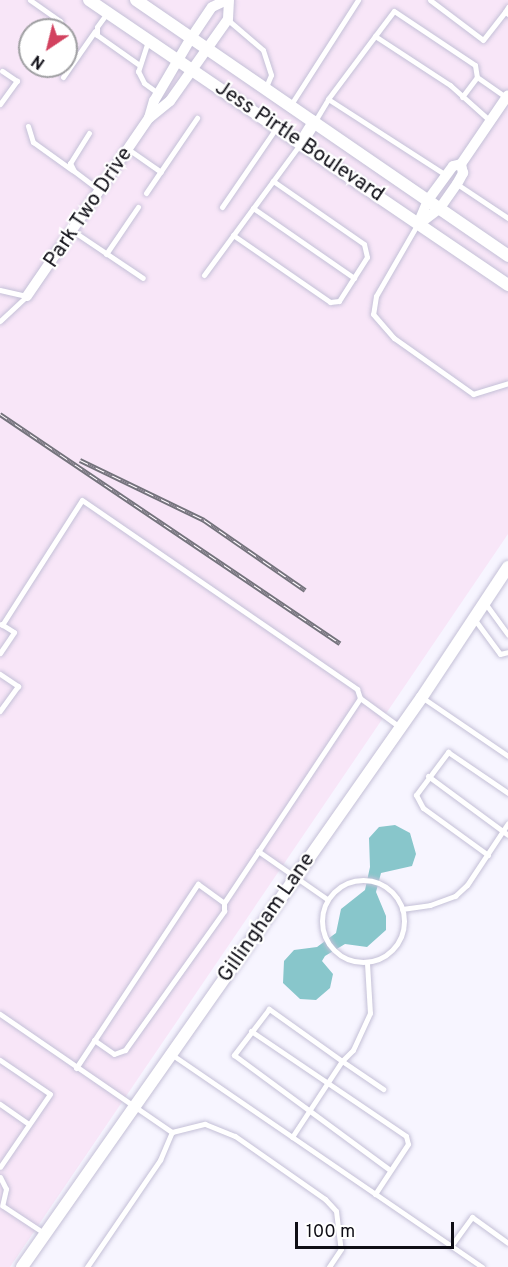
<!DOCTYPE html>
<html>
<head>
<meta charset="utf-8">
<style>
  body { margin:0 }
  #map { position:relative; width:508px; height:1267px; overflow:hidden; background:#f7f5ff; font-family:Overpass,sans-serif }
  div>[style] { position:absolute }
  .industrial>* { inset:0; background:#f8e6f8 }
  .water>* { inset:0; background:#88c6cb }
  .roads { filter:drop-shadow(0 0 2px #c4c0d7) drop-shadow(0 0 2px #c4c0d7) }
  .service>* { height:5px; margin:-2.5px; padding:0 2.5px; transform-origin:2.5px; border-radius:2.5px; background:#fff }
  .service>.ring { margin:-2.5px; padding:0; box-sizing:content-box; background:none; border:5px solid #fff; border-radius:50% }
  .minor>* { height:10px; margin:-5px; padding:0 5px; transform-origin:5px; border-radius:5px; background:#fff }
  .tertiary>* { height:12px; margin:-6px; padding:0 6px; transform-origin:6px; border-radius:6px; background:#fff }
  .rail>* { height:5px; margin-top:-2.5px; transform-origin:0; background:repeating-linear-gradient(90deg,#fff 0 9px,#74737c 0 18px); box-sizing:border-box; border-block:2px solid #74737c }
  span { translate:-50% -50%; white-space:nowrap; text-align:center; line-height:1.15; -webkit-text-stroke:4.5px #fff; paint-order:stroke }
  .street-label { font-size:21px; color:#0f0e16 }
  .north { position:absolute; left:18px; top:18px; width:60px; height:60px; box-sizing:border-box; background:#fff; border:2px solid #9f9fa2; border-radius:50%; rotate:215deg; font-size:16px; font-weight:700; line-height:24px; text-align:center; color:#0f0e16 }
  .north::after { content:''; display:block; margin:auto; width:21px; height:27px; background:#d2425f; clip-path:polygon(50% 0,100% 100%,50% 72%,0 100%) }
  .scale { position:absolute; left:295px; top:1222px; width:159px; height:27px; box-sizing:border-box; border:3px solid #0f0e16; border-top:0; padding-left:8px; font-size:18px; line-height:21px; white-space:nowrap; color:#0f0e16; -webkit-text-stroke:4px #fff; paint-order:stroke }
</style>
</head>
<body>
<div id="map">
  <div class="industrial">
    <div style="clip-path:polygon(evenodd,0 0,508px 0,508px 534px,10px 1267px,0 1267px,0 0,30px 30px,66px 30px,66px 66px,30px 66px,30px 30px)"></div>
  </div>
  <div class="water">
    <div style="clip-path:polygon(395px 825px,410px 833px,416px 854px,412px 866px,381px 873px,376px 892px,386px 916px,386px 930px,367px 947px,345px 944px,325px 956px,322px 961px,333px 974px,330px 988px,316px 1000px,300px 999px,283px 983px,284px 961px,294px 950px,317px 947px,336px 933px,341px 909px,365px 890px,370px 867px,369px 838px,379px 827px)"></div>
  </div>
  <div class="roads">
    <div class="service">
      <div style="left:30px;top:0;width:37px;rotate:35deg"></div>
      <div style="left:60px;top:21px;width:11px;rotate:128deg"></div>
      <div style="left:430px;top:0;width:66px;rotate:37deg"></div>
      <div style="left:483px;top:40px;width:36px;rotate:-52deg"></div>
      <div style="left:508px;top:7px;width:6px;rotate:121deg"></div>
      <div style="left:505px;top:12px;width:4px;rotate:34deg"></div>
      <div style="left:107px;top:13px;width:17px;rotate:126deg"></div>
      <div style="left:97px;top:27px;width:8px;rotate:90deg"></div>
      <div style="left:97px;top:35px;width:50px;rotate:35.3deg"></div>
      <div style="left:228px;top:20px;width:46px;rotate:40.6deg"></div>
      <div style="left:263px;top:50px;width:26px;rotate:72deg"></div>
      <div style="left:271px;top:75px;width:13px;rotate:113deg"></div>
      <div style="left:375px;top:36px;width:31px;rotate:-53deg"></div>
      <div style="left:394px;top:11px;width:97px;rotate:33.7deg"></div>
      <div style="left:475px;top:65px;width:12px;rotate:81deg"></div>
      <div style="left:148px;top:41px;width:32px;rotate:108deg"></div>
      <div style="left:138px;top:71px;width:13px;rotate:63deg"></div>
      <div style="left:144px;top:83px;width:17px;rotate:36deg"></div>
      <div style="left:63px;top:77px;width:56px;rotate:-55.2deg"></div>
      <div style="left:462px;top:97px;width:25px;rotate:-53deg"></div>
      <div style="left:477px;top:77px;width:35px;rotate:35deg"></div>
      <div style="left:328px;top:99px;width:79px;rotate:-53.3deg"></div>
      <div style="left:375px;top:36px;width:90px;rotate:33.2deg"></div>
      <div style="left:450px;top:85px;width:52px;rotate:41.9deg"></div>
      <div style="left:0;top:104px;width:29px;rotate:-54deg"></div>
      <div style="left:17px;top:81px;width:18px;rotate:-146deg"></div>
      <div style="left:290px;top:106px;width:126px;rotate:-57.3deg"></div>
      <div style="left:315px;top:121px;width:26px;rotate:-59deg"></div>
      <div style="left:328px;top:99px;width:140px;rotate:32.8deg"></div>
      <div style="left:28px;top:126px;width:17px;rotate:73deg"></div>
      <div style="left:33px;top:142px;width:48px;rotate:35.7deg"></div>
      <div style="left:89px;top:133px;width:36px;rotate:122deg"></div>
      <div style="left:70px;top:163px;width:9px;rotate:63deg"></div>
      <div style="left:74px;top:171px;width:31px;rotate:37deg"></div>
      <div style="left:128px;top:149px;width:40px;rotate:34.9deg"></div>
      <div style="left:457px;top:184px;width:61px;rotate:33.7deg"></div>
      <div style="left:146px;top:193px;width:91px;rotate:-55.8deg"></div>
      <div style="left:222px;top:207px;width:96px;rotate:-55.6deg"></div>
      <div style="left:253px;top:208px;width:123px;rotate:34.7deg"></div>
      <div style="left:417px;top:225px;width:82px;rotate:120deg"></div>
      <div style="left:376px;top:296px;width:18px;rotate:99deg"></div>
      <div style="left:373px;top:314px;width:32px;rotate:49deg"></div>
      <div style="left:394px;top:338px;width:97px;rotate:35.3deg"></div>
      <div style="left:473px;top:394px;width:37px;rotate:-17deg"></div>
      <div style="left:73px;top:231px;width:84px;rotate:33.9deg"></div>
      <div style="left:233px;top:235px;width:118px;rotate:34.6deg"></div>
      <div style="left:330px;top:302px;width:9px;rotate:-6deg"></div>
      <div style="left:339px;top:301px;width:52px;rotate:-57.5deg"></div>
      <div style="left:367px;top:257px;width:13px;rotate:-103deg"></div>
      <div style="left:364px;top:244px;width:111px;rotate:-145.3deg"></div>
      <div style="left:106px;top:254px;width:57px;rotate:-55.8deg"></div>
      <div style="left:204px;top:275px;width:164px;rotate:-53.7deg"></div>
      <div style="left:0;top:290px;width:28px;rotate:13deg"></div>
      <div style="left:0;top:321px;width:37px;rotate:-43deg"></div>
      <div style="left:485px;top:603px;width:39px;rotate:54deg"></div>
      <div style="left:475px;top:620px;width:42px;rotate:53.7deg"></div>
      <div style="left:500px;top:654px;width:8px;rotate:-14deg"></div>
      <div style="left:2px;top:625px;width:148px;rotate:-57.4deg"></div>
      <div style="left:82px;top:500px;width:334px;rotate:34.5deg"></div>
      <div style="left:357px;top:689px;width:9px;rotate:72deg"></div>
      <div style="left:360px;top:698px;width:51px;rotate:36.2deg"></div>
      <div style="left:0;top:653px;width:25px;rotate:-56deg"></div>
      <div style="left:14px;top:632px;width:15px;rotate:-148deg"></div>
      <div style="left:0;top:674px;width:22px;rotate:34deg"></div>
      <div style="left:18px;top:686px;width:31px;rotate:126deg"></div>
      <div style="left:423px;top:698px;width:103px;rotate:34.3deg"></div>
      <div style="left:428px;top:776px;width:99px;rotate:36.4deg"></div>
      <div style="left:258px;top:851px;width:84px;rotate:34.8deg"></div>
      <div style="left:488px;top:855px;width:80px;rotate:-144.1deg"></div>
      <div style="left:423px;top:808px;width:15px;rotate:-118deg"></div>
      <div style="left:416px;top:795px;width:54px;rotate:-53.3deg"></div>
      <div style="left:448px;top:752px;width:73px;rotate:34.3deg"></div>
      <div class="ring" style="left:322px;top:880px;width:77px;height:77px"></div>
      <div style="left:402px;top:909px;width:28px;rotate:-8deg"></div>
      <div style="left:430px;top:905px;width:27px;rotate:-20deg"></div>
      <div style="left:455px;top:896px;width:16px;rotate:-43deg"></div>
      <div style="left:467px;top:885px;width:74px;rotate:-56.5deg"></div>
      <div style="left:367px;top:963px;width:50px;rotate:86.6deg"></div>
      <div style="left:370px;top:1013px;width:41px;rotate:114.7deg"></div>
      <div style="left:353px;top:1050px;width:16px;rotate:135deg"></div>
      <div style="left:342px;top:1061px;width:90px;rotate:-144.5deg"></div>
      <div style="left:269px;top:1009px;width:58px;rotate:127.3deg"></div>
      <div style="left:234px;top:1055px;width:194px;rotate:36.4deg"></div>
      <div style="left:0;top:1014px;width:209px;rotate:34.5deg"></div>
      <div style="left:172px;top:1132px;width:34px;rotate:-14deg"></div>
      <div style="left:205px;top:1124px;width:32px;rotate:22deg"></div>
      <div style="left:235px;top:1136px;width:110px;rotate:35deg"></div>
      <div style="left:325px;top:1199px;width:16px;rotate:47deg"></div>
      <div style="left:336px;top:1211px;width:38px;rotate:83deg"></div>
      <div style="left:341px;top:1249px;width:22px;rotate:124deg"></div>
      <div style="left:251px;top:1031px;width:187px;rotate:34.1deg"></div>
      <div style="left:406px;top:1136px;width:8px;rotate:76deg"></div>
      <div style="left:408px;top:1144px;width:60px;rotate:123.4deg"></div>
      <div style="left:94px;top:1040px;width:24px;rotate:35deg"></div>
      <div style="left:114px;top:1054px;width:12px;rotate:-20deg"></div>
      <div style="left:125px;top:1050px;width:171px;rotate:-54.5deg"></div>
      <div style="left:224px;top:911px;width:8px;rotate:-90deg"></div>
      <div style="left:171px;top:1054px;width:377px;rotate:34.4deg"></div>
      <div style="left:0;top:1060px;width:60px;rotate:34.2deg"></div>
      <div style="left:50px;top:1094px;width:88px;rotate:124.4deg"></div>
      <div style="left:76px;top:1068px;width:221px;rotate:-56.5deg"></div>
      <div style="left:198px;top:884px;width:32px;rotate:36deg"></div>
      <div style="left:224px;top:903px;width:246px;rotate:-56.4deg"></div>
      <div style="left:0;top:1104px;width:35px;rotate:35deg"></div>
      <div style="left:292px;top:1137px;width:91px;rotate:-56.7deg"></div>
      <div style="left:342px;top:1061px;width:50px;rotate:34.3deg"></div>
      <div style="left:0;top:1177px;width:13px;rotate:63deg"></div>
      <div style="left:6px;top:1189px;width:17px;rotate:103deg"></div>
      <div style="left:3px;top:1206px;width:49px;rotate:33.4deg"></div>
      <div style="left:451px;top:1246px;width:36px;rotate:-54deg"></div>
      <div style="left:472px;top:1217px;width:44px;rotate:35.8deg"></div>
      <div style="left:87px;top:1267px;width:130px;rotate:-55.7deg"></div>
      <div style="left:160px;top:1160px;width:30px;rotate:-67deg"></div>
    </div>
    <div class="minor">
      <div style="left:149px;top:118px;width:27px;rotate:-39deg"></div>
      <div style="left:170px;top:101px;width:100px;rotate:-54.7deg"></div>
      <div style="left:228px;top:19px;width:19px;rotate:-87deg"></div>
      <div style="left:418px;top:224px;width:26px;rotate:-67deg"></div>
      <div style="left:428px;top:200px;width:42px;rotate:-53.7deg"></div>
      <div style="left:453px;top:166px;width:8px;rotate:-14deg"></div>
      <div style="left:461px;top:164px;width:83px;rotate:-55.7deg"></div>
      <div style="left:419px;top:224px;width:26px;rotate:-37deg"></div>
      <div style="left:440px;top:208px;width:29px;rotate:-55deg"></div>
      <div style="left:457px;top:184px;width:13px;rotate:-61deg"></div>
      <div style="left:463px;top:173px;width:9px;rotate:-103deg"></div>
      <div style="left:27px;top:296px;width:216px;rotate:-55.6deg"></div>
      <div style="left:149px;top:118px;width:18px;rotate:-74deg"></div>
      <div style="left:154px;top:101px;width:73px;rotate:-59.6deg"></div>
      <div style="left:191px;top:38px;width:37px;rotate:-56deg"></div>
      <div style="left:212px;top:7px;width:17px;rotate:-25deg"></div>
    </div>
    <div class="tertiary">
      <div style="left:89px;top:0;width:507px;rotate:34.22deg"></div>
      <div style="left:136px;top:0;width:452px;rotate:34.5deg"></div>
      <div style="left:301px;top:143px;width:25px;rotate:-58deg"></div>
      <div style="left:22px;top:1267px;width:696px;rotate:-54.94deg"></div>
      <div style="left:422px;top:697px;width:156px;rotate:-56.5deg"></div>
    </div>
  </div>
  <div class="rail">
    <div style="left:0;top:414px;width:410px;rotate:34deg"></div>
    <div style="left:80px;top:460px;width:138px;rotate:25.8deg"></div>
    <div style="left:204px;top:520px;width:123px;rotate:34.7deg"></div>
  </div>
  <div class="street-label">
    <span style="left:299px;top:142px;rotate:34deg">Jess Pirtle Boulevard</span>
    <span style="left:89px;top:208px;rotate:-56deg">Park Two Drive</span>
    <span style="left:267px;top:918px;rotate:-55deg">Gillingham Lane</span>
  </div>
  <div class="north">N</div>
  <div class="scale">100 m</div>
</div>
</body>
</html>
